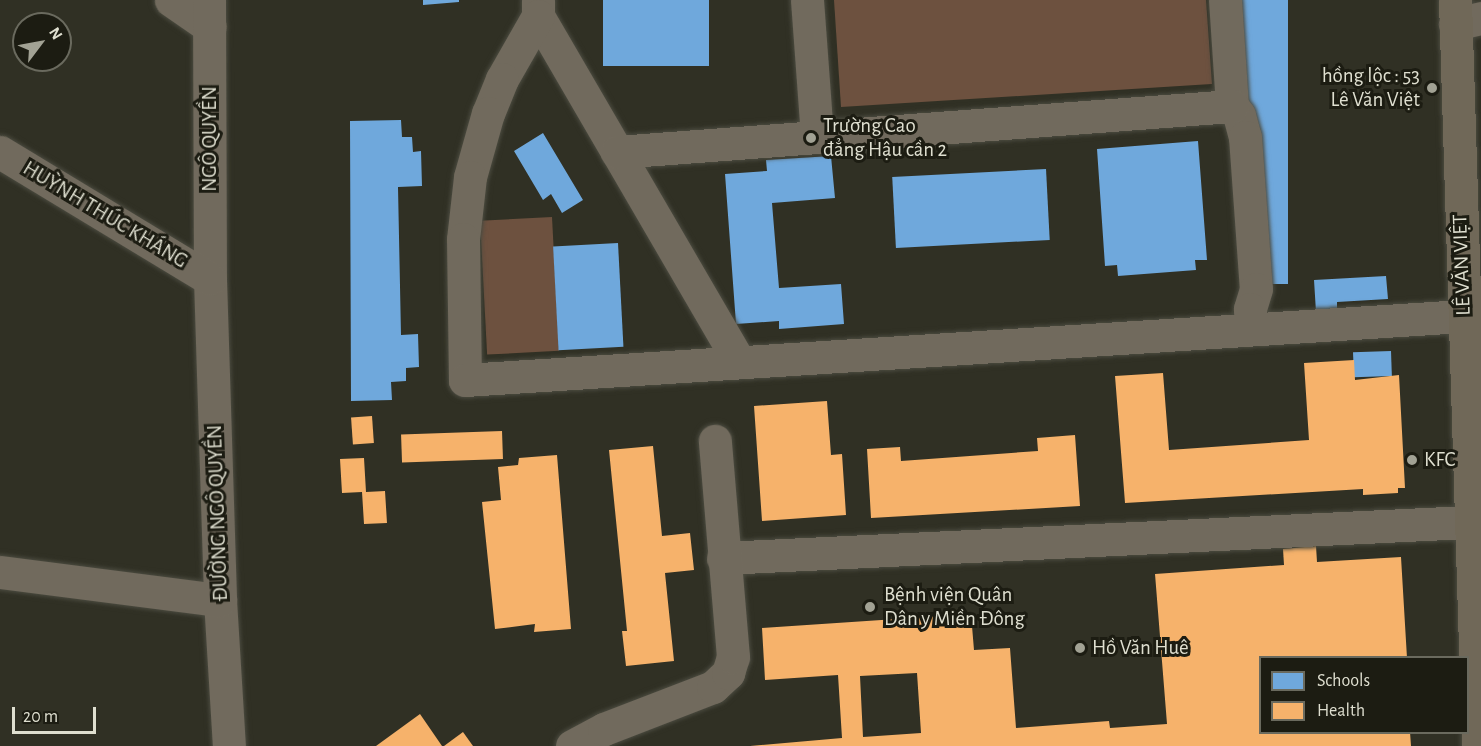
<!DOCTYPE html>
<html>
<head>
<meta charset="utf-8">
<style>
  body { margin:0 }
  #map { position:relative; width:1481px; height:746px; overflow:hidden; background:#303024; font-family:"Alegreya Sans",sans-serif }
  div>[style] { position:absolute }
  .green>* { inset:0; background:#6d513f; transform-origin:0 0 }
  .schools>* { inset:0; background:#6fa8dc; transform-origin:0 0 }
  .health>* { inset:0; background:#f6b26b; transform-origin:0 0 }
  .roads { filter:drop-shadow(0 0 2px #4b4b40) drop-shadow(0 0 2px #4b4b40) }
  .minor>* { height:33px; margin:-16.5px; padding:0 16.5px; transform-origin:16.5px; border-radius:16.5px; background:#716a5d }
  .major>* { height:33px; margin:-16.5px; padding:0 16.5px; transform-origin:16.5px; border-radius:16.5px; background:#706858 }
  .dots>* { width:16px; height:16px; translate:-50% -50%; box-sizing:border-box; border:3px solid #1c1c12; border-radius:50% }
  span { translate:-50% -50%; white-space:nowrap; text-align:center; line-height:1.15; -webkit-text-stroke:6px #1c1c12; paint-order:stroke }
  .poi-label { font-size:21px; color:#dfdfd0 }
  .right { translate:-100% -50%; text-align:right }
  .left { translate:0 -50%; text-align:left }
  .street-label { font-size:21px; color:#dfdfd0 }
  .legend { position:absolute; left:1259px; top:656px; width:210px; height:78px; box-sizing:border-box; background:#1c1c12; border:2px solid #6a6a5e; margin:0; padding:8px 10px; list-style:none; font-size:18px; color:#dfdfd0 }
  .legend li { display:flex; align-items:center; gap:12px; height:30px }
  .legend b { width:30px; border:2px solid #6a6a5e }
  .north { position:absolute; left:12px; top:12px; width:60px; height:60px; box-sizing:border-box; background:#1c1c12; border:2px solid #6a6a5e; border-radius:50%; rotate:58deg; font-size:16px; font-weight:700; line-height:24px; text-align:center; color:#dfdfd0 }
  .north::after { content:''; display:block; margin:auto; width:21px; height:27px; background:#a2a294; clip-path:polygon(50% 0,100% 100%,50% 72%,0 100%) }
  .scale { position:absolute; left:12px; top:707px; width:84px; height:27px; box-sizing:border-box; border:3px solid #dfdfd0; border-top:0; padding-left:8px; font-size:18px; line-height:21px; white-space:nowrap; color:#dfdfd0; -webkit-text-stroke:4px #1c1c12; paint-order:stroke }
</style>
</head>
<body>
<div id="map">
  <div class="green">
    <div style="clip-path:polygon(834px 0,1206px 0,1212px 84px,841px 107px)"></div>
    <div style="left:552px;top:217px;width:134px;height:72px;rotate:87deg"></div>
  </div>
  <div class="schools">
    <div style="clip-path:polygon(423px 0,459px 0,459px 2px,423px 5px)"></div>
    <div style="left:603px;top:0;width:106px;height:66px"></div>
    <div style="left:1242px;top:0;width:46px;height:284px"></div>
    <div style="clip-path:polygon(401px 120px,402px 137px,412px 137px,413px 152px,421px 151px,422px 186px,398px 187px,401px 335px,418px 334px,419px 367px,406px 368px,406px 381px,391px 382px,392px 400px,351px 401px,350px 121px)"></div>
    <div style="clip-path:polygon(543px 133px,583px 200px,562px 213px,551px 194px,543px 200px,514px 151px)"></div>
    <div style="clip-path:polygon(1198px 141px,1207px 260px,1195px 260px,1196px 270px,1118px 276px,1117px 265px,1105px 266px,1097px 149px)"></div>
    <div style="clip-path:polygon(831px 156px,835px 198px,772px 203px,779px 288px,841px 284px,844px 324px,779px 329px,779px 321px,736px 324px,725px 174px,767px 171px,766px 160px)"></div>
    <div style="left:1046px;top:169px;width:71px;height:154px;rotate:87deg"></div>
    <div style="left:618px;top:243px;width:104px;height:65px;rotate:87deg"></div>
    <div style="clip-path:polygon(1386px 276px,1388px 299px,1337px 302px,1337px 311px,1316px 312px,1314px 280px)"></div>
    <div style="left:1391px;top:351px;width:25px;height:38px;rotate:88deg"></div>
  </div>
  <div class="health">
    <div style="clip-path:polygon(1354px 360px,1355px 380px,1399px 375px,1405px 488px,1398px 488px,1398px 493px,1363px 495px,1363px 489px,1125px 503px,1115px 376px,1163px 373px,1169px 450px,1309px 440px,1304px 363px)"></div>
    <div style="clip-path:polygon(827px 401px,831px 455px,842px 454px,846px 515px,762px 521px,754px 406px)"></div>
    <div style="left:372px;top:416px;width:27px;height:21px;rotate:86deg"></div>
    <div style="left:502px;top:431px;width:28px;height:101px;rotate:88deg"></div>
    <div style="clip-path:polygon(1075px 435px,1080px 506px,871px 518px,867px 449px,900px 447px,901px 461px,1038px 451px,1037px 438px)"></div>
    <div style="clip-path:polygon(653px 446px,662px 536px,690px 533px,694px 570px,665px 573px,674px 661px,626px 666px,622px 631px,627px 631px,609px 450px)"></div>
    <div style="clip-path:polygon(557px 455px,571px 629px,534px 632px,535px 624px,495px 629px,482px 502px,501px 500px,498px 467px,518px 465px,519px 458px)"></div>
    <div style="clip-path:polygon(364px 458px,366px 492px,385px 491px,387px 523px,364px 524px,362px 492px,342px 493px,340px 459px)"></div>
    <div style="clip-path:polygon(evenodd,1316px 546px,1317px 562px,1401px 557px,1407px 658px,1260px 658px,1260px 732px,1410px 732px,1411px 746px,750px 746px,842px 738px,838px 675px,765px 680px,762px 628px,971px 614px,974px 650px,1010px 648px,1016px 728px,1109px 721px,1110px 728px,1167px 724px,1155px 574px,1284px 565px,1283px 549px,1316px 546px,917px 673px,921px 733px,863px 737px,860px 676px,917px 673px)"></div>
    <div style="clip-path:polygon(420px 714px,442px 746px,376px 746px)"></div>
    <div style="clip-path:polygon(463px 732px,473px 746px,444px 746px)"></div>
  </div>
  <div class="roads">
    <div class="minor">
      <div style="left:171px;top:0;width:47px;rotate:34.7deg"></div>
      <div style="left:209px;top:0;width:279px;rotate:89.8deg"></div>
      <div style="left:210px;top:279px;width:321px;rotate:88.2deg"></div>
      <div style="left:220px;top:600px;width:146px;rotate:86.5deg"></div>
      <div style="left:538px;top:0;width:16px;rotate:90deg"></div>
      <div style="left:538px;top:16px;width:400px;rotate:59.8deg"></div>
      <div style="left:807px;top:0;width:137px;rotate:85.8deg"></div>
      <div style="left:1225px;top:0;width:106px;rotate:86.2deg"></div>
      <div style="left:1232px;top:106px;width:11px;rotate:52deg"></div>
      <div style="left:1239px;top:115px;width:23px;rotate:75deg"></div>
      <div style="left:1245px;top:137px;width:152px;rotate:85.9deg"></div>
      <div style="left:1256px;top:289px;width:21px;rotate:107deg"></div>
      <div style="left:1250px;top:309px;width:20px;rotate:87deg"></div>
      <div style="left:538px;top:16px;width:73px;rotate:119.7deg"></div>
      <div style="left:502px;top:79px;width:37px;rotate:112deg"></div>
      <div style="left:488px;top:113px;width:66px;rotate:105.7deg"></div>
      <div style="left:470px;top:177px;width:62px;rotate:96.4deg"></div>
      <div style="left:463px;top:239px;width:141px;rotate:89.2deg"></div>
      <div style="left:465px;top:380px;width:1000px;rotate:-3.67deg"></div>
      <div style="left:1455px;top:24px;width:27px;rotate:-13deg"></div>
      <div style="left:0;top:152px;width:245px;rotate:31.2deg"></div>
      <div style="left:617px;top:152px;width:617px;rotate:-4.28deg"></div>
      <div style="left:723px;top:558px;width:746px;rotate:-2.77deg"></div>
      <div style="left:0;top:572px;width:222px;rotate:7.3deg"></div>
      <div style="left:572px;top:746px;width:36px;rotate:-28deg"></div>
      <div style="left:604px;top:729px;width:117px;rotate:-21.1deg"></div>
      <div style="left:713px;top:687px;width:21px;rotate:-43deg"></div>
      <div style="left:728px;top:673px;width:17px;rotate:-73deg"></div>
      <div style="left:733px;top:657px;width:217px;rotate:-94.8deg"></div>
    </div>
    <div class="major">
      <div style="left:1455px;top:0;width:746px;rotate:88.23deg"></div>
    </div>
  </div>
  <div class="dots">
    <div style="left:1432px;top:88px;background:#a2a294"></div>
    <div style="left:811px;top:138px;background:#a2a294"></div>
    <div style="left:1412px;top:460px;background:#a2a294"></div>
    <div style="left:870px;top:607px;background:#a2a294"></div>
    <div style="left:1080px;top:648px;background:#a2a294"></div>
  </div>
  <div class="poi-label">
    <span class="right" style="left:1420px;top:88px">hồng lộc : 53<br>Lê Văn Việt</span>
    <span class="left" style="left:823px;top:138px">Trường Cao<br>đẳng Hậu cần 2</span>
    <span class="left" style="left:1424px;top:460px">KFC</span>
    <span class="left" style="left:884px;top:607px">Bệnh viện Quân<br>Dân y Miền Đông</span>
    <span class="left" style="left:1092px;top:648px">Hồ Văn Huê</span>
  </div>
  <div class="street-label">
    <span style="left:210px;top:139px;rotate:-90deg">NGÔ QUYỀN</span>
    <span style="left:105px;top:215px;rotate:31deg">HUỲNH THÚC KHÁNG</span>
    <span style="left:1462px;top:265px;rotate:-92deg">LÊ VĂN VIỆT</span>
    <span style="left:218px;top:513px;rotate:-92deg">ĐƯỜNG NGÔ QUYỀN</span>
  </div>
  <ul class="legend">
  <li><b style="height:16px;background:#6fa8dc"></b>Schools</li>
  <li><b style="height:16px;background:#f6b26b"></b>Health</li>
  </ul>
  <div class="north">N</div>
  <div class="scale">20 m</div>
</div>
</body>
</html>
